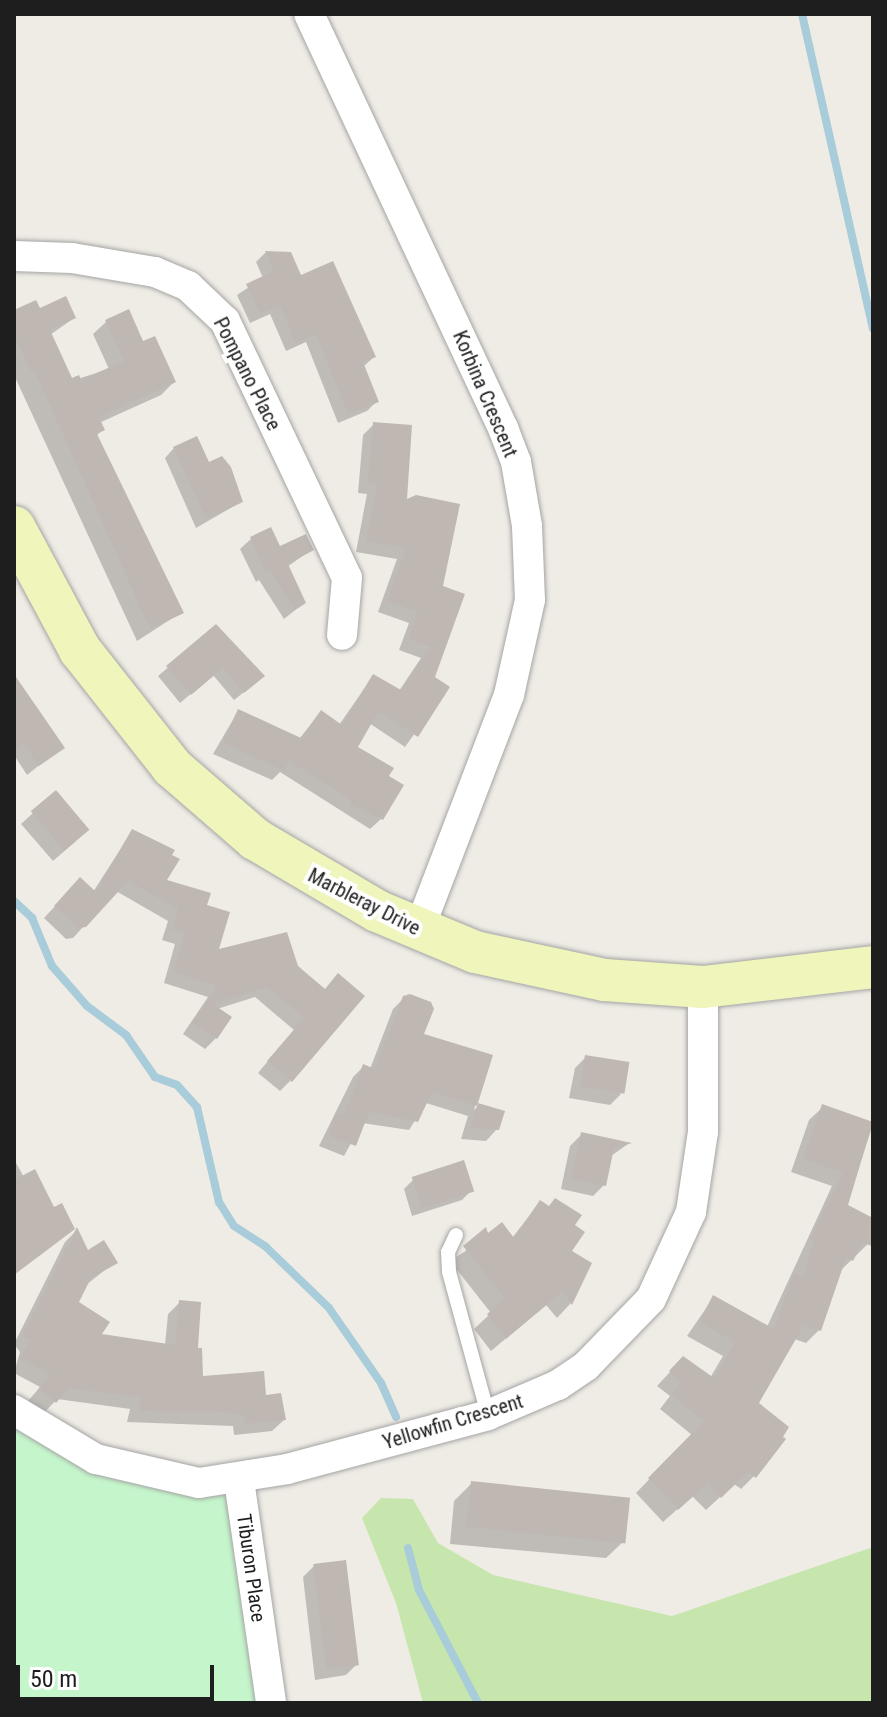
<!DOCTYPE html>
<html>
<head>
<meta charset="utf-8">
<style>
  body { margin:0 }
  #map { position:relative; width:887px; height:1717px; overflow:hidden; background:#efece5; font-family:"Roboto Condensed",sans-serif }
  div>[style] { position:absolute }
  .grass>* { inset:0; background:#c6e6ae }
  .park>* { inset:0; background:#c5f6cb }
  .shadow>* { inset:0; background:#0003 }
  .stream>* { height:8px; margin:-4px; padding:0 4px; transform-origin:4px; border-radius:4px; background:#a8ccd9 }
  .building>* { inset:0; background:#bfb8b2; transform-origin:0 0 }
  .roads { filter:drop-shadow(0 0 2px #a5a5a5) drop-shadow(0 0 2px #a5a5a5) }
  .lane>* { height:14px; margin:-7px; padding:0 7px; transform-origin:7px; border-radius:7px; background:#fff }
  .street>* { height:30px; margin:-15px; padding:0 15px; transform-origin:15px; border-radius:15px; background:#fff }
  .secondary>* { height:42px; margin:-21px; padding:0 21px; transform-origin:21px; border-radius:21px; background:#f0f5bc }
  span { translate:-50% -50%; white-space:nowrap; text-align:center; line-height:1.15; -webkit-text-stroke:8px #fff; paint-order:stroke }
  .street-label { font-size:20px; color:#1e1e1e }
  .frame { position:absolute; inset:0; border:16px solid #1e1e1e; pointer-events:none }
  .scale { position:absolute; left:16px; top:1665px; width:198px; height:36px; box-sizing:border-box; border:4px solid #1e1e1e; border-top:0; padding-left:10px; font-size:24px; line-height:28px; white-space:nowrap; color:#1e1e1e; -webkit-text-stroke:6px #fff; paint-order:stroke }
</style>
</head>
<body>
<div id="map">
  <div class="grass">
    <div style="clip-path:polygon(381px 1498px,413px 1499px,438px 1543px,493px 1575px,672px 1616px,873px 1547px,873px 1703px,423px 1703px,396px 1603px,362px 1518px)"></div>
  </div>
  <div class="park">
    <div style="clip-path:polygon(14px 1414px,54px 1443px,235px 1483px,268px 1703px,14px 1703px)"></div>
  </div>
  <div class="shadow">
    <div style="clip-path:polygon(265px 253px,290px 254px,300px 277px,374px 357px,363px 367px,377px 401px,367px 411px,338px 423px,306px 342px,286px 351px,270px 314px,250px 323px,237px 295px,263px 278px,256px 262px)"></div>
    <div style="clip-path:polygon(39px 311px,74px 318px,50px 335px,71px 381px,109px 369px,93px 334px,106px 322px,143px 344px,174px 382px,161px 395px,99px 423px,102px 430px,96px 436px,182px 612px,137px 641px,14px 375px,14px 317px)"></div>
    <div style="clip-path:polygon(374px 424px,440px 587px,432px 678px,447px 688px,405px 747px,369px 723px,355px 747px,381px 819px,370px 829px,280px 772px,272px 780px,213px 754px,238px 711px,299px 739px,321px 712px,339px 725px,373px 676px,399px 691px,421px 658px,399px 650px,409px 623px,378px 612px,397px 559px,356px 552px,367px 494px,358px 493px,363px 435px)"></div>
    <div style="clip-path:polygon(174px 448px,208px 464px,241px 502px,196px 528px,165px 458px)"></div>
    <div style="clip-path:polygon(251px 539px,279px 549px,311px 550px,287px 567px,304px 603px,284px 619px,259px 580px,256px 582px,240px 549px)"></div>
    <div style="clip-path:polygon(216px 627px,253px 685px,234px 700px,213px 675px,180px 703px,158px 676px)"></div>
    <div style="clip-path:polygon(14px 676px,62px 747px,27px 775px,14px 755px)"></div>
    <div style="clip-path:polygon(33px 813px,76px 841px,53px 861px,21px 824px)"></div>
    <div style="clip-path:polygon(132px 831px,165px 882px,204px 906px,216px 952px,296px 967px,324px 990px,291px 1080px,280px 1091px,258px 1073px,294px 1030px,255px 997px,217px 1009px,216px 1038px,205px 1049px,183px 1034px,208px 997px,164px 983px,175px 944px,162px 940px,168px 921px,116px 891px,73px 938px,66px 939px,44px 918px,69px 891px,93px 892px)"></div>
    <div style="clip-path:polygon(404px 998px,422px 1036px,490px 1056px,474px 1110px,479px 1105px,497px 1129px,486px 1141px,461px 1139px,468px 1116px,426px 1103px,409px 1130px,362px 1123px,344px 1156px,319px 1146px,353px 1077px,363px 1067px,370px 1069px,393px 1009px)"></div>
    <div style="clip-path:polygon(586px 1057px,621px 1094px,610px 1105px,569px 1098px,575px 1068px)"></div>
    <div style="clip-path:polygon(823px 1107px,873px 1124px,846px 1205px,873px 1220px,873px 1239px,839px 1272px,819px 1330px,806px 1343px,794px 1339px,756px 1403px,754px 1476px,741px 1489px,734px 1484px,706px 1510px,692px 1496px,663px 1522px,636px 1493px,692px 1435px,660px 1409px,670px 1396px,657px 1386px,683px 1358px,710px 1378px,723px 1356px,687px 1336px,713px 1298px,767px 1327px,832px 1186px,791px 1172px,809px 1120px)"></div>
    <div style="clip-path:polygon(582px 1134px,628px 1144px,611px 1156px,604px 1185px,593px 1196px,561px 1189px,570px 1146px)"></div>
    <div style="clip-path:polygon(14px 1159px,27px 1183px,14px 1195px)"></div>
    <div style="clip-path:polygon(414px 1179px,472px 1190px,462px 1200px,412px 1216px,404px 1189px)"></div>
    <div style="clip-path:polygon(540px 1202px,573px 1226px,570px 1252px,589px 1264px,570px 1304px,557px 1318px,546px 1305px,491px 1351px,474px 1329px,491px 1313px,450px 1261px,487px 1237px,512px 1238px)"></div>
    <div style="clip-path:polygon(76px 1231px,87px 1253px,115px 1262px,86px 1285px,77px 1303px,98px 1336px,165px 1345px,168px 1314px,180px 1302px,201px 1378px,264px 1397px,284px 1420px,272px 1431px,234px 1435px,233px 1426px,127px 1422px,130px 1409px,57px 1399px,43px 1414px,28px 1401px,40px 1387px,14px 1373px,20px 1352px,14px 1344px,65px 1242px)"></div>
    <div style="clip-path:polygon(471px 1484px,624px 1541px,606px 1558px,450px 1544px,454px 1501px)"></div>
    <div style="clip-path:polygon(314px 1566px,357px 1664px,346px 1675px,315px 1680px,303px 1577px)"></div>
  </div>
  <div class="stream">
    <div style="left:802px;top:14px;width:322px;rotate:77.3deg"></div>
    <div style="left:14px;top:901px;width:25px;rotate:43deg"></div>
    <div style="left:32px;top:918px;width:52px;rotate:67.4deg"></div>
    <div style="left:52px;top:966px;width:53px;rotate:48.8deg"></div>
    <div style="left:87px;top:1006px;width:49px;rotate:36.6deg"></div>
    <div style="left:126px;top:1035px;width:51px;rotate:55.4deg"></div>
    <div style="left:155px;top:1077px;width:23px;rotate:20deg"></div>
    <div style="left:177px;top:1085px;width:30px;rotate:48deg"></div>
    <div style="left:197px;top:1107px;width:98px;rotate:77deg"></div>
    <div style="left:219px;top:1202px;width:28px;rotate:58deg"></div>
    <div style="left:234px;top:1226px;width:38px;rotate:33deg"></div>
    <div style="left:266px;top:1247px;width:88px;rotate:44.1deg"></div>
    <div style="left:329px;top:1308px;width:91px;rotate:55.3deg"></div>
    <div style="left:381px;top:1383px;width:37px;rotate:66deg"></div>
    <div style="left:408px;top:1548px;width:43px;rotate:75.3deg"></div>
    <div style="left:419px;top:1590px;width:127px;rotate:62.4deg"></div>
  </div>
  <div class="building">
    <div style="clip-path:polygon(265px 251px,291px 252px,301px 275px,333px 261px,376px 357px,363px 362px,379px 402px,348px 414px,316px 334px,295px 343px,280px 305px,260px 314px,246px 284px,274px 271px)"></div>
    <div style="clip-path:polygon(66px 296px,76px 318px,50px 330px,72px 378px,79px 375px,81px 380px,124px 361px,105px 320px,129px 309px,143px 341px,155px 336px,176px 382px,99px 417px,105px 430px,97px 434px,184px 613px,150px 629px,34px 370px,31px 372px,14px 336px,14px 310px,36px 300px,40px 308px)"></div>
    <div style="clip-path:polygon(373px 422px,412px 425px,407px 499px,416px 495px,460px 504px,443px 586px,465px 594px,435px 677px,450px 687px,418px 737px,378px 712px,358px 747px,394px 768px,389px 776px,404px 785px,383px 820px,349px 804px,351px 800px,289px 761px,284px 771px,223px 743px,238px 709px,301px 738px,321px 710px,342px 725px,373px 674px,401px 690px,430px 647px,408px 639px,418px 612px,387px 601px,406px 548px,366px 541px,377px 484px,368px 483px)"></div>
    <div style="clip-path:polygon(197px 436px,209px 462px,222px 456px,231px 467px,243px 502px,206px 519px,173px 447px)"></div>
    <div style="clip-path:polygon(271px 527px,280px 546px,306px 534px,314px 550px,288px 564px,306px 603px,295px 610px,270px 571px,266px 573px,250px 537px)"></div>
    <div style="clip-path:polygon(216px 624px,265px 676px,244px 693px,223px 668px,191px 695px,166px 666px)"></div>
    <div style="clip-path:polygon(14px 674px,65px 748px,39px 766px,23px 743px,14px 750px)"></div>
    <div style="left:56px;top:790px;width:52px;height:33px;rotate:50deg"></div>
    <div style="clip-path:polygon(132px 829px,175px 850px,172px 855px,180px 859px,167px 880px,211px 893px,207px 905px,230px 912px,219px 949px,287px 932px,298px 966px,325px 989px,338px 973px,365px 996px,292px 1082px,267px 1061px,304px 1018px,267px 987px,213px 1004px,232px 1017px,217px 1039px,192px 1023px,217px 986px,173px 972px,185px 933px,172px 929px,178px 909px,128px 881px,86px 927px,78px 928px,54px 906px,80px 877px,96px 892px)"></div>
    <div style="clip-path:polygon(410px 994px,431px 1002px,434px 1009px,424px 1034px,493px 1055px,477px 1106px,432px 1092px,418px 1122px,369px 1112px,356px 1146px,328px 1136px,336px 1112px,344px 1115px,363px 1064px,375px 1069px,403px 996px)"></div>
    <div style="left:585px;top:1055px;width:45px;height:32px;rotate:9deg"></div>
    <div style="clip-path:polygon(478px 1103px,505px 1111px,499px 1130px,471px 1128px)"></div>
    <div style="clip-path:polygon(822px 1104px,873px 1122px,848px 1205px,873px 1218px,873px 1247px,863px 1242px,853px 1261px,846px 1258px,821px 1331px,804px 1325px,759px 1403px,789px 1427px,783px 1437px,786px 1439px,756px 1478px,748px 1472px,721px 1498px,707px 1484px,678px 1510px,648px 1478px,704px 1421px,671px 1395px,681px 1382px,669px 1371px,683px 1356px,714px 1378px,735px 1342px,699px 1322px,713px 1295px,774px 1329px,794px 1273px,803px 1276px,814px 1241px,810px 1239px,843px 1173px,803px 1159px)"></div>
    <div style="clip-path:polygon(581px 1132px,632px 1143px,614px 1148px,606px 1186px,571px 1178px)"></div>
    <div style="left:464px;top:1160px;width:33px;height:55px;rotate:72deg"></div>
    <div style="clip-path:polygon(35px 1169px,54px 1207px,62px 1203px,75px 1229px,14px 1275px,14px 1180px)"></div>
    <div style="clip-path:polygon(555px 1198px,582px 1215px,575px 1225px,585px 1232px,572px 1251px,592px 1263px,572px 1305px,562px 1292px,506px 1339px,487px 1314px,505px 1299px,463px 1246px,486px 1227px,488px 1233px,502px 1222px,514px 1238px,540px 1200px,549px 1206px)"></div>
    <div style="clip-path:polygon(77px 1227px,88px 1250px,104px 1240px,118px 1263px,91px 1278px,79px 1302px,110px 1322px,102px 1334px,175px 1345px,179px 1300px,201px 1302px,198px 1348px,202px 1348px,203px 1376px,264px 1371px,266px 1395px,281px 1393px,286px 1420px,245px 1424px,244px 1415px,226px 1412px,138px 1411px,141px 1398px,69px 1388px,56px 1403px,39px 1388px,50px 1374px,20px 1359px,30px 1340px,22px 1336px)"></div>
    <div style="left:471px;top:1481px;width:160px;height:46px;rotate:6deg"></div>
    <div style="left:346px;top:1560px;width:106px;height:33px;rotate:83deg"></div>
  </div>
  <div class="roads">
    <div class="lane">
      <div style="left:456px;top:1235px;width:19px;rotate:115deg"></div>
      <div style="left:448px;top:1252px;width:20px;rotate:87deg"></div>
      <div style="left:449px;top:1272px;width:148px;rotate:74.7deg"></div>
    </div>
    <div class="street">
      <div style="left:309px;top:14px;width:457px;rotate:64.9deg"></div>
      <div style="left:503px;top:428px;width:36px;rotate:69deg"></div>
      <div style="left:516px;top:462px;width:65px;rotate:80.2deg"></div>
      <div style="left:527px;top:526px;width:74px;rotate:87.7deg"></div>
      <div style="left:530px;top:600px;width:97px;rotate:102.5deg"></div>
      <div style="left:509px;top:695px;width:252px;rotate:111deg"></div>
      <div style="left:14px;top:256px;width:58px;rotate:2deg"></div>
      <div style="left:72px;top:258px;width:84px;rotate:9.6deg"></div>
      <div style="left:155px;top:272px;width:36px;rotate:23deg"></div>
      <div style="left:188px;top:286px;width:51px;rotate:43.4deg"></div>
      <div style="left:225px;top:321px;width:284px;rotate:64.6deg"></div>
      <div style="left:347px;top:578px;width:57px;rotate:95deg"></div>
      <div style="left:14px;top:1410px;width:96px;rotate:30.9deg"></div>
      <div style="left:96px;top:1459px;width:106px;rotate:13.1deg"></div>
      <div style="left:199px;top:1483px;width:89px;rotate:-9deg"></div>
      <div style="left:287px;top:1469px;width:208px;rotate:-15deg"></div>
      <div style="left:488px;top:1415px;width:76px;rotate:-23.2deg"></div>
      <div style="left:558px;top:1385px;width:34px;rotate:-34deg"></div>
      <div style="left:586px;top:1366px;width:93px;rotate:-45.9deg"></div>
      <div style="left:651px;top:1299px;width:96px;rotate:-65.3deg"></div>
      <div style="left:691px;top:1212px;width:81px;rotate:-81.5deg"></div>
      <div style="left:703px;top:1132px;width:145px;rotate:-90deg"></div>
      <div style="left:239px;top:1480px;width:225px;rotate:81.8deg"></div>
    </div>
    <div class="secondary">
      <div style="left:14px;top:527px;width:140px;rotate:61.8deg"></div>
      <div style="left:80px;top:650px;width:149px;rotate:51.8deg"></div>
      <div style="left:172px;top:767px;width:110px;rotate:40.9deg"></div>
      <div style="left:255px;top:839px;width:142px;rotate:30.5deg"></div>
      <div style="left:377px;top:911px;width:106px;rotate:22.7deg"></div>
      <div style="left:475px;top:952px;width:133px;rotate:12.2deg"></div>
      <div style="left:605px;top:980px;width:98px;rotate:4.1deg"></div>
      <div style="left:703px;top:987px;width:171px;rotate:-6.7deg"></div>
    </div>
  </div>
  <div class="street-label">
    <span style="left:247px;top:374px;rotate:63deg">Pompano Place</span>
    <span style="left:485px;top:394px;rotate:67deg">Korbina Crescent</span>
    <span style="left:364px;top:902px;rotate:27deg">Marbleray Drive</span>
    <span style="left:453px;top:1422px;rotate:-17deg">Yellowfin Crescent</span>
    <span style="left:251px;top:1568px;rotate:82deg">Tiburon Place</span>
  </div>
  <div class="frame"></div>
  <div class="scale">50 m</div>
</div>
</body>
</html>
